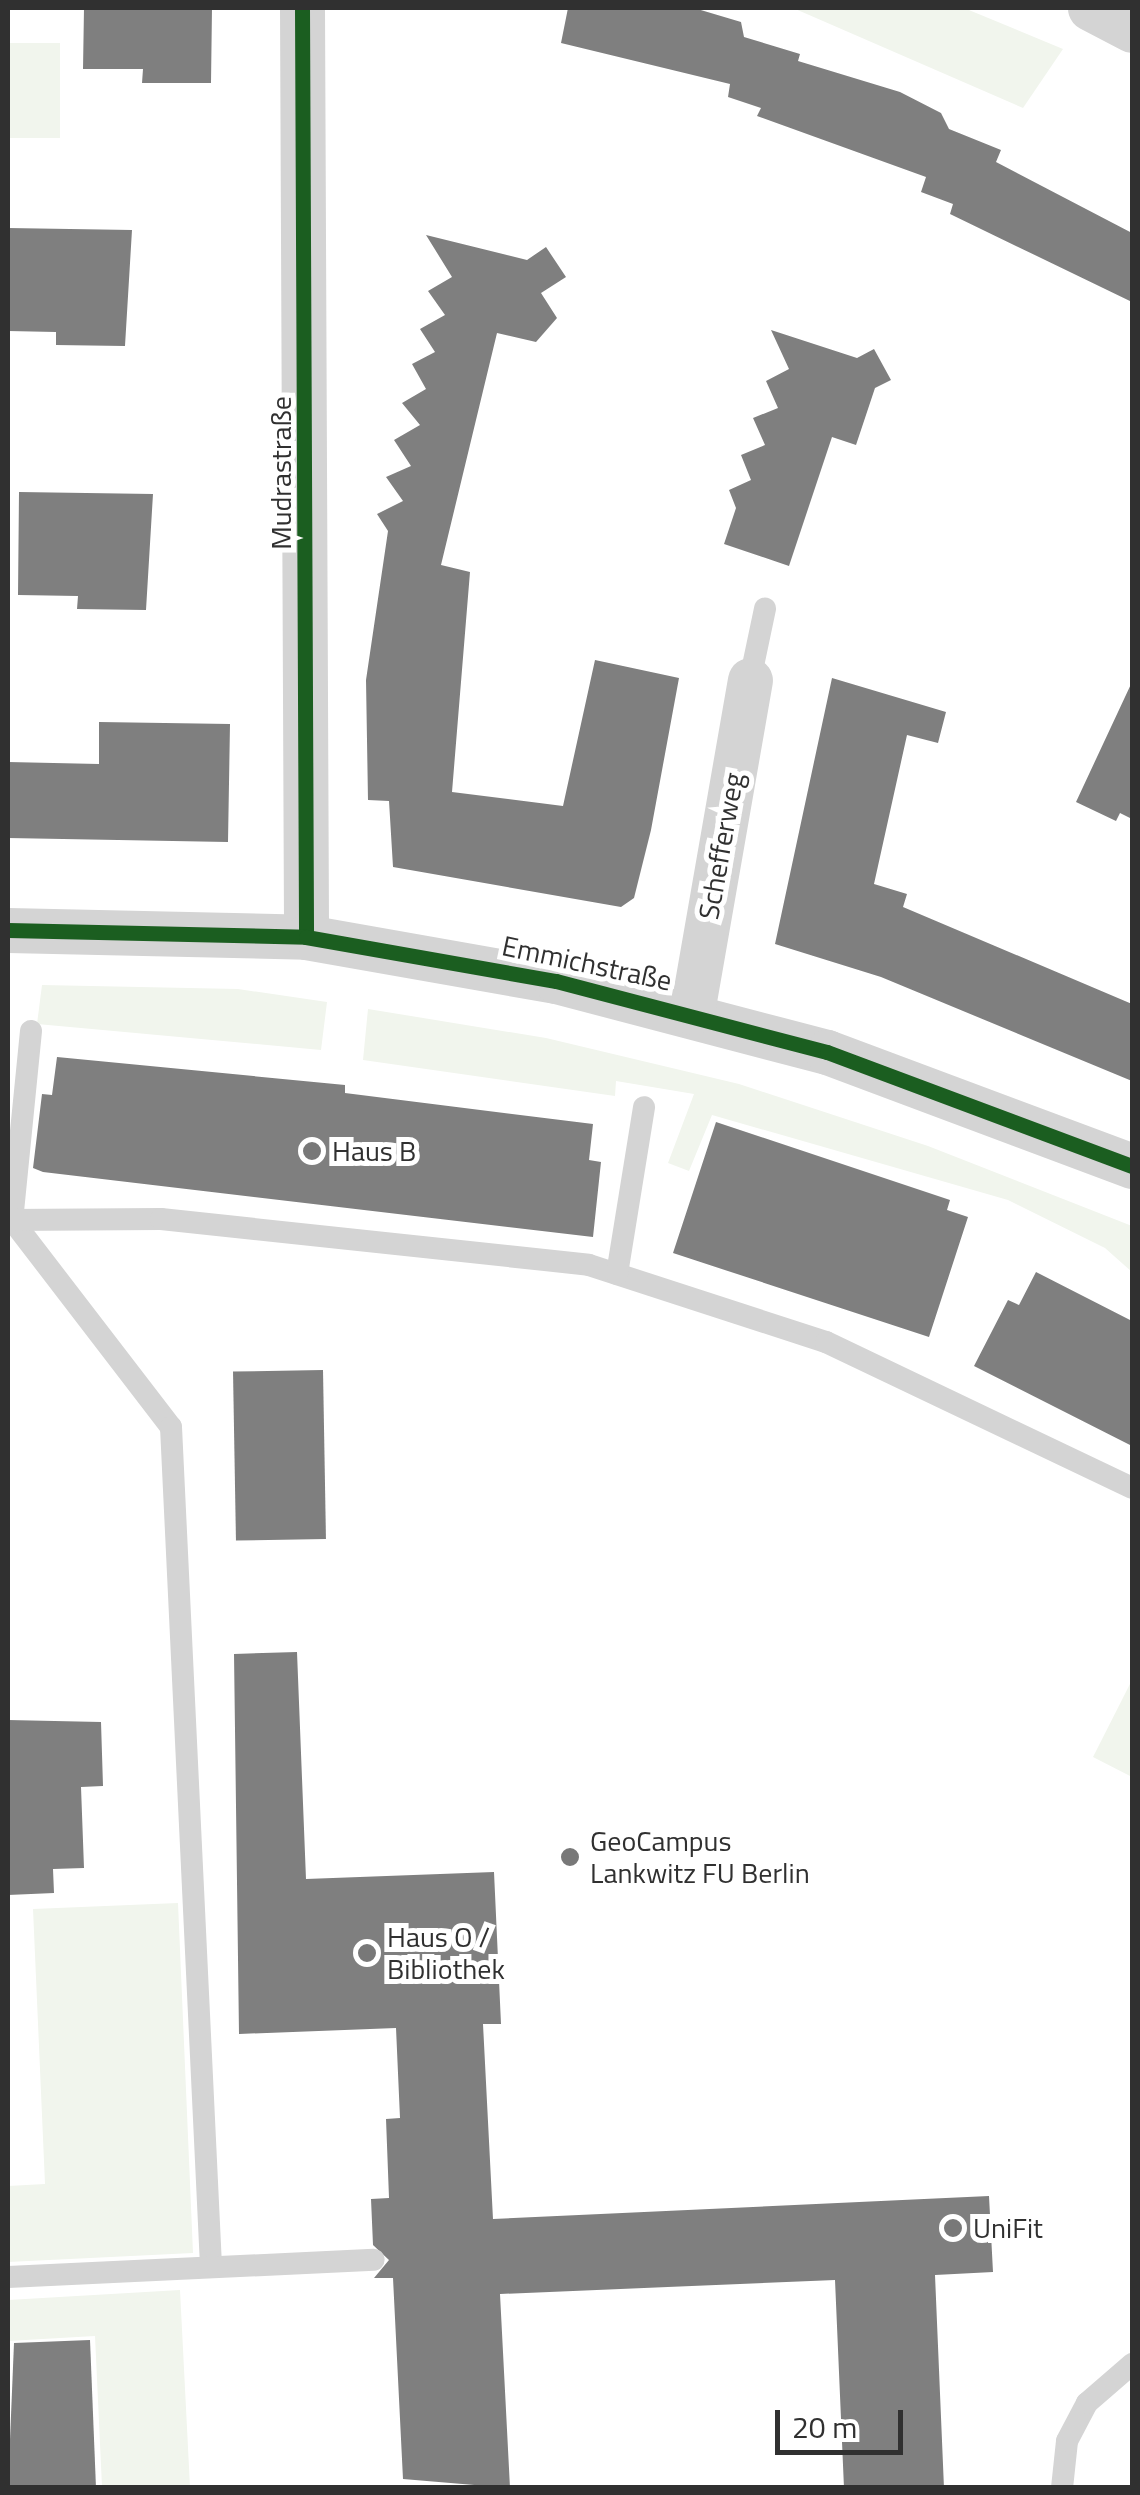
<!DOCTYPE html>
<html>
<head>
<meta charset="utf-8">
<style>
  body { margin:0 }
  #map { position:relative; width:1140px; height:2495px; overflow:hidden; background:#fff; font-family:"Titillium Web",sans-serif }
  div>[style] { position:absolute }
  .green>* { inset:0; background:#f1f5ed; transform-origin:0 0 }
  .building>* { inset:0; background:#7f7f7f; transform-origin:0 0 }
  .lane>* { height:22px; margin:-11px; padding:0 11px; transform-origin:11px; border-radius:11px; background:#d4d4d4 }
  .street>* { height:45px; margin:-22.5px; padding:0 22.5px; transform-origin:22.5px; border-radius:22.5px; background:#d4d4d4 }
  .cycleway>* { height:15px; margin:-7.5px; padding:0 7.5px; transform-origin:7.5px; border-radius:7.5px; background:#1b5e20 }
  .dots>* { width:28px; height:28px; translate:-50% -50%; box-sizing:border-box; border:5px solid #fff; border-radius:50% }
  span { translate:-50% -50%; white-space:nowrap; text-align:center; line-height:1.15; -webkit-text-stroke:10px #fff; paint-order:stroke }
  .street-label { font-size:28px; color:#303030 }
  .poi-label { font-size:28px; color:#303030 }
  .left { translate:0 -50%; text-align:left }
  .frame { position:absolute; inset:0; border:10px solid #303030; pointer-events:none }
  .scale { position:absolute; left:775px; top:2410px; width:128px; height:45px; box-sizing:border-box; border:5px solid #303030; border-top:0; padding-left:12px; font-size:30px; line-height:35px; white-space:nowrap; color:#303030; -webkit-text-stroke:8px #fff; paint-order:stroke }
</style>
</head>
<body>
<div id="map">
  <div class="green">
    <div style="clip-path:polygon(793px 8px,964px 8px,1063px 49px,1023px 108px)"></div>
    <div style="left:8px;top:43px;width:52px;height:95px"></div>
    <div style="clip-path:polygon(42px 985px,238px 989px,327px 1002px,321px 1050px,37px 1024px)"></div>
    <div style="clip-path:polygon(368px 1009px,546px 1038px,739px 1084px,928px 1146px,1132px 1226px,1132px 1272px,1105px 1248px,1008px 1200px,712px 1115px,689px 1171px,668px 1163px,694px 1094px,616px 1081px,615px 1096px,363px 1060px)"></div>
    <div style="clip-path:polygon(1132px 1680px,1132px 1777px,1093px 1757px)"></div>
    <div style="clip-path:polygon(178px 1903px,193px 2253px,8px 2262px,8px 2186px,45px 2184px,33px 1909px)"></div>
    <div style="clip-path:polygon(180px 2290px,190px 2487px,102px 2487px,95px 2336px,8px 2341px,8px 2300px)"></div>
  </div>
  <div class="building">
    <div style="clip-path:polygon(84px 8px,212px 8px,211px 83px,142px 83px,143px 69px,83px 69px)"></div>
    <div style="clip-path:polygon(568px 8px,694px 8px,741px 22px,744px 37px,800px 54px,798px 61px,900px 92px,941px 113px,949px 129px,1001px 150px,996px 162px,1132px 233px,1132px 302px,950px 214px,953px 204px,921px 192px,926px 177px,757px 116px,761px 108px,728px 97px,730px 84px,561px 43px)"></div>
    <div style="clip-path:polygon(8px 228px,132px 230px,125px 346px,56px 345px,56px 332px,8px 331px)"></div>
    <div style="clip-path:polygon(426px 235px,527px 260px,546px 247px,566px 277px,541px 293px,557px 318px,536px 342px,497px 333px,441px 565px,470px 572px,452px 792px,563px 806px,595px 660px,679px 678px,651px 830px,634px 898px,621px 907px,393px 867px,389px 801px,368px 800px,366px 680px,388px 531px,377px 514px,403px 501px,386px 477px,411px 466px,394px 440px,420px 425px,402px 403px,426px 389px,412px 364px,435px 352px,420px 329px,445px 315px,428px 291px,452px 277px)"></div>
    <div style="clip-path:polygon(771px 330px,857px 358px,874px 349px,891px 380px,875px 388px,856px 445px,832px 437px,789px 566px,724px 544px,736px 508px,729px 490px,751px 480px,741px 455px,765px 445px,753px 418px,778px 408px,766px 381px,789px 369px)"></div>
    <div style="clip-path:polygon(19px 492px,153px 494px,146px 610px,77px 609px,78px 596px,18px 595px)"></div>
    <div style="clip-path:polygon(832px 678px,946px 712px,938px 743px,907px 735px,874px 884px,907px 894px,903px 907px,1132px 1004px,1132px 1081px,881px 977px,775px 944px)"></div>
    <div style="clip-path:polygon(1132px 682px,1132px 819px,1120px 813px,1116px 821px,1076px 802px)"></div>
    <div style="clip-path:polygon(99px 722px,230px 724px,228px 842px,8px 838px,8px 762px,99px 764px)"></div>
    <div style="clip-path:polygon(57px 1057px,345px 1085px,345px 1093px,593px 1124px,589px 1160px,601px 1162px,593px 1237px,43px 1172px,33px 1168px,42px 1094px,52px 1095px)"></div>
    <div style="clip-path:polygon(716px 1122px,950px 1200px,947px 1210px,968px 1217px,929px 1337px,673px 1253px)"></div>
    <div style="clip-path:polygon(1036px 1272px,1132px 1321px,1132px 1446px,974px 1366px,1008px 1300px,1019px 1305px)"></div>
    <div style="left:323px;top:1370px;width:169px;height:90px;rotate:89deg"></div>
    <div style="clip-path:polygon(297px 1652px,306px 1879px,494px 1872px,501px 2024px,483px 2024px,493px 2219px,989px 2196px,993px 2272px,935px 2275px,944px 2488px,844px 2488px,835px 2280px,500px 2294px,510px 2488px,403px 2479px,393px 2278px,374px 2278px,389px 2260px,373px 2245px,371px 2199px,389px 2198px,386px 2119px,400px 2118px,396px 2028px,239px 2034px,234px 1654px)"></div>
    <div style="clip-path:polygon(8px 1720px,101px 1722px,103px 1786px,81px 1787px,84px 1868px,53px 1869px,54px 1893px,8px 1895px)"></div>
    <div style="clip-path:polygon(90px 2340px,96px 2488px,8px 2488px,14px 2343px)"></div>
  </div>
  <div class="lane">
    <div style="left:750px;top:680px;width:73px;rotate:-78.1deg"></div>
    <div style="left:31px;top:1031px;width:190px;rotate:95.7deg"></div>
    <div style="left:12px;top:1220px;width:261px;rotate:52.5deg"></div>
    <div style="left:171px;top:1427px;width:841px;rotate:87.27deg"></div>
    <div style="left:8px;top:1220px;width:153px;rotate:-0.4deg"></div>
    <div style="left:161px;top:1219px;width:430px;rotate:6.1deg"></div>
    <div style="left:589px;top:1265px;width:249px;rotate:18deg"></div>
    <div style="left:826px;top:1342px;width:339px;rotate:25.5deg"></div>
    <div style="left:617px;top:1274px;width:169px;rotate:-80.8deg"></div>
    <div style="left:8px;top:2277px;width:366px;rotate:-2.7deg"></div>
    <div style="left:1062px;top:2488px;width:47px;rotate:-83.9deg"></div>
    <div style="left:1067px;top:2441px;width:43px;rotate:-62.2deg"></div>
    <div style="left:1087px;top:2403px;width:60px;rotate:-40.9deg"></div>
  </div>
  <div class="street">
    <div style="left:302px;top:8px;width:929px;rotate:89.75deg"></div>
    <div style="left:1090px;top:8px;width:47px;rotate:27.6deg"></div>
    <div style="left:8px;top:930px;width:298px;rotate:1.3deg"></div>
    <div style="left:306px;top:937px;width:254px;rotate:10deg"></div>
    <div style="left:556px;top:981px;width:280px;rotate:14.7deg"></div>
    <div style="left:827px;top:1052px;width:326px;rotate:20.5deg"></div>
    <div style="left:692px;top:1012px;width:337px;rotate:-80.1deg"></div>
  </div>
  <div class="cycleway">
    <div style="left:302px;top:8px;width:929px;rotate:89.75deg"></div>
    <div style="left:8px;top:930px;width:298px;rotate:1.3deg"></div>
    <div style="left:306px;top:937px;width:254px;rotate:10deg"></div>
    <div style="left:556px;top:981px;width:280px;rotate:14.7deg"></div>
    <div style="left:827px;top:1052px;width:326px;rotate:20.5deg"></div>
  </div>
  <div class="dots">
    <div style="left:312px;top:1151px;background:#787878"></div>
    <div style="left:570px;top:1857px;background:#787878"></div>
    <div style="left:367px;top:1953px;background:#787878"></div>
    <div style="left:953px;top:2228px;background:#787878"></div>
  </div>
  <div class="street-label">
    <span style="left:281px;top:473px;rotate:-90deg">Mudrastraße</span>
    <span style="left:721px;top:846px;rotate:-80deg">Schefferweg</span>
    <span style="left:587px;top:963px;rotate:12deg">Emmichstraße</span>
  </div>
  <div class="poi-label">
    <span class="left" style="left:332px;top:1151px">Haus B</span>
    <span class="left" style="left:590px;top:1857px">GeoCampus<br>Lankwitz FU Berlin</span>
    <span class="left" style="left:387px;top:1953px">Haus O /<br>Bibliothek</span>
    <span class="left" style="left:973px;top:2228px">UniFit</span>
  </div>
  <div class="frame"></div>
  <div class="scale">20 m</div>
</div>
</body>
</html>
